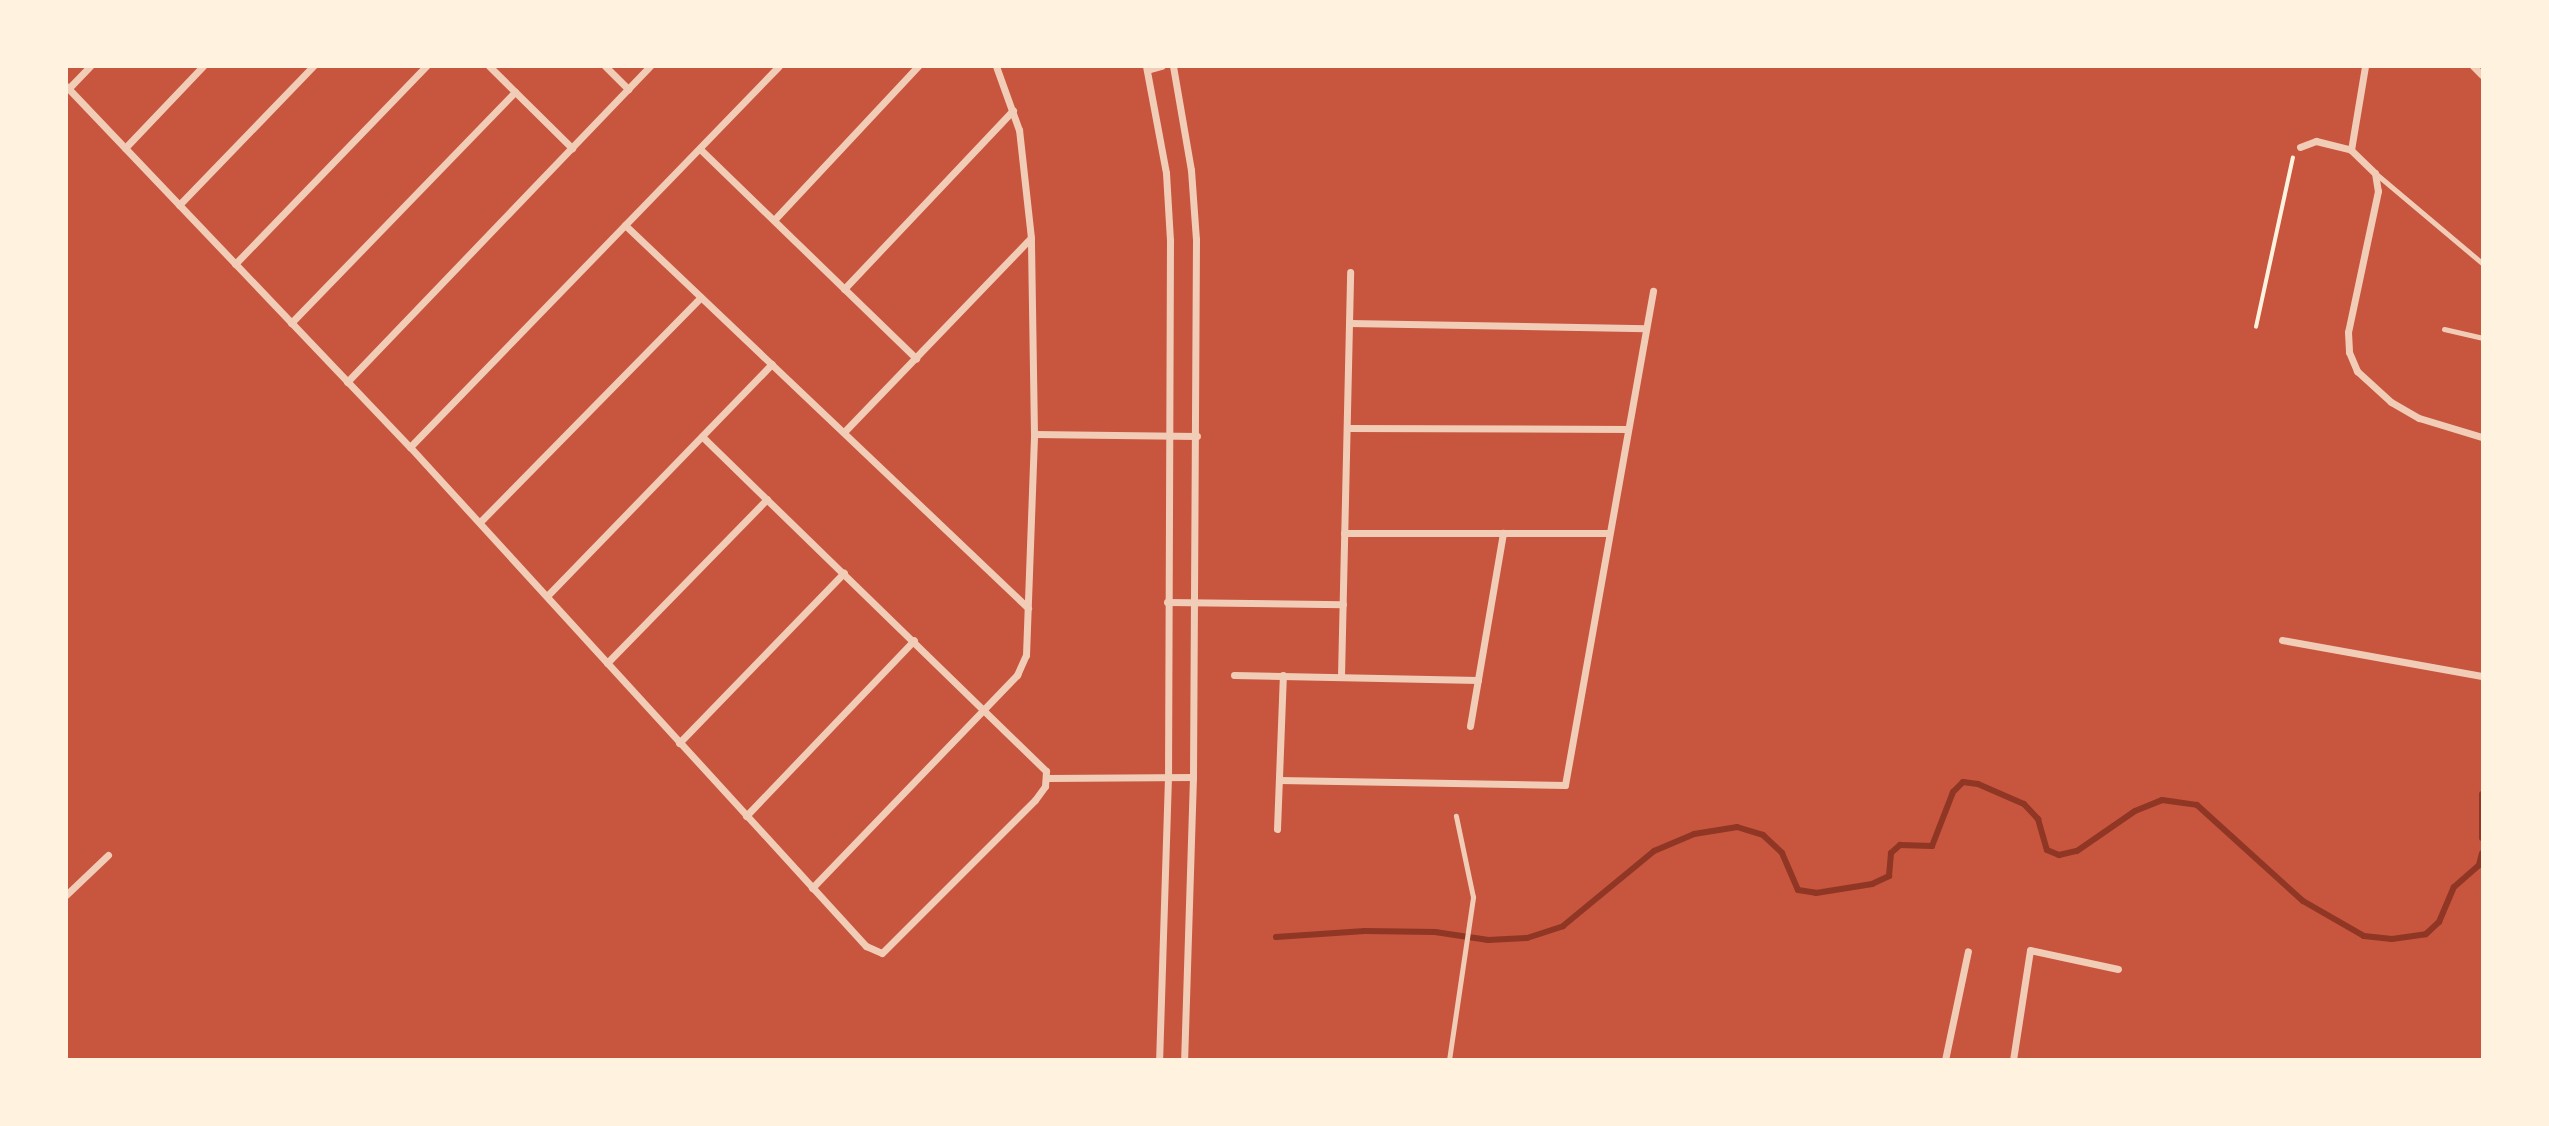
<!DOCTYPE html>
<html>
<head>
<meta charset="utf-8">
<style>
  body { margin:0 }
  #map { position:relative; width:2549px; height:1126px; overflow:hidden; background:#c8553d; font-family:Inter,sans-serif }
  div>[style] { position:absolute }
  .stream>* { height:6px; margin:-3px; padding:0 3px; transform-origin:3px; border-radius:3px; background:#8f3625 }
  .path>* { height:3.5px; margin:-1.75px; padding:0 1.75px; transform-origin:1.75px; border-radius:1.75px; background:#fff3e0 }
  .service>* { height:5px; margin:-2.5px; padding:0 2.5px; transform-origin:2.5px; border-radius:2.5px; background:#f1ccb7 }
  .minor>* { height:7px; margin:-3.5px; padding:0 3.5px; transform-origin:3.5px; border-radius:3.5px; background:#f1ccb7 }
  span { translate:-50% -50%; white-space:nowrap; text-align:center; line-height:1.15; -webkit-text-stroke:5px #fff3e0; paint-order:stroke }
  .frame { position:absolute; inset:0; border:68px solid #fff3e0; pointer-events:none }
</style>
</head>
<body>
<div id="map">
  <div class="stream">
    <div style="left:2482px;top:794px;width:44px;rotate:90deg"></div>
    <div style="left:1276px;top:937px;width:89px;rotate:-3.9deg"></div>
    <div style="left:1365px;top:931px;width:70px;rotate:0.8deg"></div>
    <div style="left:1435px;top:932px;width:54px;rotate:8.6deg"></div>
    <div style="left:1488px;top:940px;width:39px;rotate:-3deg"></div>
    <div style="left:1527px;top:938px;width:38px;rotate:-18deg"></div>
    <div style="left:1563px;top:926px;width:118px;rotate:-39.5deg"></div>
    <div style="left:1654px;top:851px;width:43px;rotate:-23deg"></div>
    <div style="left:1694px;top:834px;width:44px;rotate:-9.2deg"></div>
    <div style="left:1737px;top:827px;width:27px;rotate:17deg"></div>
    <div style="left:1763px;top:835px;width:26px;rotate:43deg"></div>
    <div style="left:1782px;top:853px;width:40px;rotate:66.6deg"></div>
    <div style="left:1798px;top:890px;width:18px;rotate:9deg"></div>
    <div style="left:1816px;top:893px;width:57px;rotate:-9.1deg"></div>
    <div style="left:1872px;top:884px;width:19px;rotate:-25deg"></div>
    <div style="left:1889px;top:876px;width:23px;rotate:-85deg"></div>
    <div style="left:1891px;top:853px;width:12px;rotate:-42deg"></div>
    <div style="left:1900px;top:845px;width:32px;rotate:2deg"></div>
    <div style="left:1932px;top:846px;width:58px;rotate:-68.7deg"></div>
    <div style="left:1953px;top:792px;width:14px;rotate:-45deg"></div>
    <div style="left:1963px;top:782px;width:15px;rotate:8deg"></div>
    <div style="left:1978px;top:784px;width:50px;rotate:23.5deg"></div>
    <div style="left:2024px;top:804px;width:21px;rotate:47deg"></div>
    <div style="left:2038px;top:819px;width:32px;rotate:74deg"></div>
    <div style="left:2047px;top:850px;width:13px;rotate:23deg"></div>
    <div style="left:2059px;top:855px;width:18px;rotate:-13deg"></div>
    <div style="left:2077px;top:851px;width:70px;rotate:-34.6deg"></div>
    <div style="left:2135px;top:811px;width:29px;rotate:-22deg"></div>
    <div style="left:2162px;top:800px;width:35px;rotate:8deg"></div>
    <div style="left:2197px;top:805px;width:143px;rotate:42.2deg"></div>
    <div style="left:2303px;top:901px;width:70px;rotate:29.8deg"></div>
    <div style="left:2364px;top:936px;width:28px;rotate:6deg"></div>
    <div style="left:2392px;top:939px;width:34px;rotate:-8deg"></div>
    <div style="left:2426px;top:934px;width:18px;rotate:-43deg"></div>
    <div style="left:2439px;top:922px;width:38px;rotate:-67deg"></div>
    <div style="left:2454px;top:887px;width:33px;rotate:-41deg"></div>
    <div style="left:2479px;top:865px;width:12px;rotate:-76deg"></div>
  </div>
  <div class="path">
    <div style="left:2256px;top:327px;width:173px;rotate:-77.7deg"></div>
  </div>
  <div class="service">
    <div style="left:2375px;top:173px;width:140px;rotate:40.1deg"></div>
    <div style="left:2444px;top:329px;width:39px;rotate:13deg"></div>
    <div style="left:1449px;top:1060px;width:165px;rotate:-81.6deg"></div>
    <div style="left:1473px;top:897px;width:83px;rotate:-101.9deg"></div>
  </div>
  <div class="minor">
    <div style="left:489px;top:66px;width:117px;rotate:44.7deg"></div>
    <div style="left:605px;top:66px;width:33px;rotate:45deg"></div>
    <div style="left:1146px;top:66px;width:109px;rotate:79.4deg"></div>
    <div style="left:1166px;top:173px;width:67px;rotate:86.6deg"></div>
    <div style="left:1170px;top:240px;width:537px;rotate:90.21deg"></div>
    <div style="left:1168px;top:777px;width:283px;rotate:91.8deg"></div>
    <div style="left:1173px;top:66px;width:106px;rotate:80.2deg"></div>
    <div style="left:1191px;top:170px;width:69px;rotate:85.9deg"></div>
    <div style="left:1196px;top:239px;width:538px;rotate:90.32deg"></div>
    <div style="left:1193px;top:777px;width:283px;rotate:91.8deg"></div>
    <div style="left:2473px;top:66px;width:13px;rotate:45deg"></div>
    <div style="left:1147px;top:70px;width:15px;rotate:-16deg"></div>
    <div style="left:66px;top:86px;width:499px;rotate:46.4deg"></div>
    <div style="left:410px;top:447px;width:676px;rotate:47.58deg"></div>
    <div style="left:866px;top:946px;width:17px;rotate:24deg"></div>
    <div style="left:882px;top:953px;width:216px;rotate:-45deg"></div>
    <div style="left:1035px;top:800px;width:17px;rotate:-54deg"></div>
    <div style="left:1045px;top:786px;width:15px;rotate:-86deg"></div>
    <div style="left:1046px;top:771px;width:480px;rotate:-135.8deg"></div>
    <div style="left:69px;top:88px;width:30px;rotate:-46deg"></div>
    <div style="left:2300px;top:147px;width:17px;rotate:-21deg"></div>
    <div style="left:2316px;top:141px;width:36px;rotate:14deg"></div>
    <div style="left:2351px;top:150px;width:33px;rotate:44deg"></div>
    <div style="left:2375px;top:173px;width:18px;rotate:81deg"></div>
    <div style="left:2378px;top:191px;width:144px;rotate:102deg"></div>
    <div style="left:2348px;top:332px;width:20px;rotate:87deg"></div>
    <div style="left:2349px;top:352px;width:21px;rotate:67deg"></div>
    <div style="left:2357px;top:371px;width:46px;rotate:42.4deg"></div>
    <div style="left:2391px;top:402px;width:32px;rotate:30deg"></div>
    <div style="left:2419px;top:418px;width:66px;rotate:16.8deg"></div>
    <div style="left:125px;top:148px;width:113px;rotate:-46.4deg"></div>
    <div style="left:700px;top:149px;width:301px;rotate:44.1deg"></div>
    <div style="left:2351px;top:150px;width:85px;rotate:-80.5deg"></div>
    <div style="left:179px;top:205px;width:193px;rotate:-46deg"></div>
    <div style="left:774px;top:220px;width:211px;rotate:-46.9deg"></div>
    <div style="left:625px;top:225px;width:556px;rotate:43.54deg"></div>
    <div style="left:235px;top:264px;width:275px;rotate:-46deg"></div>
    <div style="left:844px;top:289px;width:246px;rotate:-46.6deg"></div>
    <div style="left:291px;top:323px;width:322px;rotate:-45.9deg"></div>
    <div style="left:1349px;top:323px;width:297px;rotate:1deg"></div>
    <div style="left:347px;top:382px;width:438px;rotate:-46.2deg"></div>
    <div style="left:1347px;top:428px;width:281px;rotate:0.2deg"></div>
    <div style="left:844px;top:432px;width:269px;rotate:-46.1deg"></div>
    <div style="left:1034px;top:434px;width:163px;rotate:0.7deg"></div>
    <div style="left:410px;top:447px;width:530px;rotate:-45.92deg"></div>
    <div style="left:480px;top:522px;width:315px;rotate:-45.5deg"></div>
    <div style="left:1344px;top:533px;width:265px"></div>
    <div style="left:547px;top:596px;width:323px;rotate:-45.9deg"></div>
    <div style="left:1167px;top:602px;width:176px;rotate:0.7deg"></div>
    <div style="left:2282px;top:640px;width:203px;rotate:10.2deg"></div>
    <div style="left:607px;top:663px;width:229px;rotate:-45.7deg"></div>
    <div style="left:1234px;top:675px;width:244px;rotate:1.2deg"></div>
    <div style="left:1341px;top:676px;width:404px;rotate:-88.7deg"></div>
    <div style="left:1470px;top:726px;width:196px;rotate:-80.3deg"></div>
    <div style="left:679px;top:743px;width:237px;rotate:-45.9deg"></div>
    <div style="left:1047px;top:778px;width:146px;rotate:-0.4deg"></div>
    <div style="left:1279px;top:780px;width:286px;rotate:1deg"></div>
    <div style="left:1565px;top:785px;width:502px;rotate:-79.9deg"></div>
    <div style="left:746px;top:816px;width:243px;rotate:-46.3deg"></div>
    <div style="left:1277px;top:829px;width:154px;rotate:-87.8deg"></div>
    <div style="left:812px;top:888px;width:296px;rotate:-46.1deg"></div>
    <div style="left:1017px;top:675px;width:22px;rotate:-66deg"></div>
    <div style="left:1026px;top:655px;width:221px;rotate:-87.9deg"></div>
    <div style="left:1034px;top:434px;width:196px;rotate:-90.9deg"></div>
    <div style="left:1031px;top:238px;width:109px;rotate:-96.3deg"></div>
    <div style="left:1019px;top:130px;width:68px;rotate:-109.8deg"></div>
    <div style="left:66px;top:895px;width:58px;rotate:-43.6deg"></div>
    <div style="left:1945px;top:1060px;width:111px;rotate:-78.1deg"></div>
    <div style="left:2013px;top:1060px;width:111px;rotate:-81.2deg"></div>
    <div style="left:2030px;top:950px;width:90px;rotate:12.2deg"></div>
  </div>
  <div class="frame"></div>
</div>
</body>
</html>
